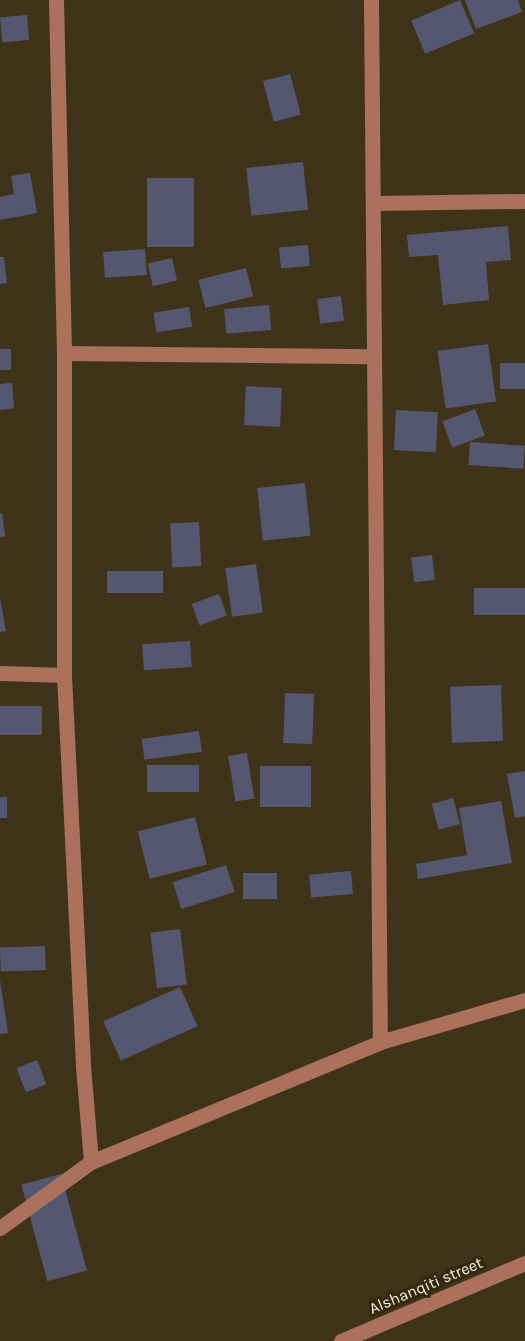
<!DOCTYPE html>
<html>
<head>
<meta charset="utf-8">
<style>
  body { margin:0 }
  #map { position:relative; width:525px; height:1341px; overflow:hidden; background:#3f341a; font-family:Karla,sans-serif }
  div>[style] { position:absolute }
  .building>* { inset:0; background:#555771; transform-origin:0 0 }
  .minor>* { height:15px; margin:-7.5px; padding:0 7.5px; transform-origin:7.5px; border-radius:7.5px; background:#ab715c }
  span { translate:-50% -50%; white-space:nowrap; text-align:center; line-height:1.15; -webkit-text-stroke:6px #352910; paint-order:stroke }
  .street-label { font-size:16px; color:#f9f2e2 }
</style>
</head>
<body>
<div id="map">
  <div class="building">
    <div style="left:460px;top:0;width:36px;height:53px;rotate:67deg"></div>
    <div style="clip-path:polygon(465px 0,518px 0,522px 12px,476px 29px)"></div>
    <div style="left:27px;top:15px;width:25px;height:27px;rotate:85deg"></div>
    <div style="left:290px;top:74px;width:42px;height:28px;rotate:75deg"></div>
    <div style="left:303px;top:162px;width:48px;height:57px;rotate:84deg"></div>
    <div style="clip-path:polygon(30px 173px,37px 213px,0 220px,0 197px,14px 194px,11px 176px)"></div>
    <div style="left:147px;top:178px;width:47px;height:69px"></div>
    <div style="clip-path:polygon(508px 226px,511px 260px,486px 262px,489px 300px,443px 305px,438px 255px,409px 257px,407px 235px)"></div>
    <div style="left:308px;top:245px;width:21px;height:29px;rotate:85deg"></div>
    <div style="left:145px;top:249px;width:26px;height:42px;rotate:86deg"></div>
    <div style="clip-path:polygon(0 257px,4px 257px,7px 283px,0 284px)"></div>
    <div style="left:172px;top:258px;width:23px;height:25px;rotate:77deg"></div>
    <div style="left:246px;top:268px;width:29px;height:49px;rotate:76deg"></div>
    <div style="left:341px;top:296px;width:25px;height:24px;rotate:83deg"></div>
    <div style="left:269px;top:305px;width:25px;height:45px;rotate:85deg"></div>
    <div style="left:189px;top:307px;width:20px;height:36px;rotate:81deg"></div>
    <div style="left:488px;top:344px;width:58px;height:51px;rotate:82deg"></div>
    <div style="left:0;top:349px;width:11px;height:21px"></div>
    <div style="left:525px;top:363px;width:26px;height:25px;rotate:90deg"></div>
    <div style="clip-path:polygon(12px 383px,14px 408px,0 410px,0 384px)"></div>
    <div style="left:246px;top:386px;width:36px;height:39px;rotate:3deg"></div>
    <div style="left:475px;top:409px;width:28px;height:35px;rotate:69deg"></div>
    <div style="left:396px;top:410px;width:42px;height:40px;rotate:3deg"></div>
    <div style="left:470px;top:442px;width:55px;height:23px;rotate:4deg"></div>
    <div style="left:305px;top:483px;width:53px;height:48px;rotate:84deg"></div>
    <div style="clip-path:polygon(0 513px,2px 513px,5px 536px,0 537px)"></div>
    <div style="left:199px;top:522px;width:44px;height:29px;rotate:87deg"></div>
    <div style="left:432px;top:555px;width:25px;height:21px;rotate:83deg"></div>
    <div style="left:256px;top:564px;width:49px;height:31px;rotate:82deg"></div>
    <div style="left:107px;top:571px;width:56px;height:22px"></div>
    <div style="left:525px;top:588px;width:27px;height:51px;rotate:90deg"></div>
    <div style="left:219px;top:594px;width:23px;height:29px;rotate:70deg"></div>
    <div style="clip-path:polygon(0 598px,6px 631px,0 632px)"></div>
    <div style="left:190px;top:641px;width:26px;height:48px;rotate:86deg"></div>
    <div style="left:501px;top:685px;width:56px;height:51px;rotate:88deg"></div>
    <div style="left:285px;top:693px;width:29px;height:50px;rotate:2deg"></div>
    <div style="left:0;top:706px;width:42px;height:29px"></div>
    <div style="left:199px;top:731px;width:21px;height:58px;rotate:82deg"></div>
    <div style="left:247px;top:753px;width:46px;height:19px;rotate:81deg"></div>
    <div style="left:199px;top:765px;width:27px;height:52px;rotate:90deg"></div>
    <div style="left:260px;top:766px;width:51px;height:41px"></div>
    <div style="clip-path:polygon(525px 771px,525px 816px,515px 818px,507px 774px)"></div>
    <div style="left:0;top:797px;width:7px;height:21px"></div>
    <div style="left:453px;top:798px;width:27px;height:22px;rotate:75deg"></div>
    <div style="clip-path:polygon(501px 801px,512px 863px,418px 879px,416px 864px,467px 855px,459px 808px)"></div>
    <div style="left:195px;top:817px;width:49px;height:59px;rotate:76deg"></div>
    <div style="left:226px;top:865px;width:28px;height:56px;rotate:72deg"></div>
    <div style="left:351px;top:871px;width:23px;height:42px;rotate:85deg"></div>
    <div style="left:243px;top:873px;width:34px;height:26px"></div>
    <div style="left:180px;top:929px;width:56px;height:30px;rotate:83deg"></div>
    <div style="left:45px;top:946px;width:24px;height:45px;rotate:88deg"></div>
    <div style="clip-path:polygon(0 980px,8px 1033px,0 1034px)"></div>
    <div style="left:180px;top:987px;width:43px;height:84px;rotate:66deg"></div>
    <div style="left:37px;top:1060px;width:26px;height:22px;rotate:69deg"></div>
    <div style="left:61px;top:1174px;width:100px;height:41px;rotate:75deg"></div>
  </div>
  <div class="minor">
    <div style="left:56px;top:0;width:353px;rotate:88.7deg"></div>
    <div style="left:64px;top:353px;width:322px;rotate:90deg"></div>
    <div style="left:64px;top:675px;width:391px;rotate:87.2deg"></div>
    <div style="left:83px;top:1066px;width:96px;rotate:85.2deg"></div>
    <div style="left:371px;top:0;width:1042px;rotate:89.51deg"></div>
    <div style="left:375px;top:203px;width:150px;rotate:-0.8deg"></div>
    <div style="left:64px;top:353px;width:307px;rotate:0.6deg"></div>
    <div style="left:0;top:673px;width:64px;rotate:1.8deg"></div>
    <div style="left:0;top:1228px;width:112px;rotate:-36deg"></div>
    <div style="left:91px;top:1162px;width:313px;rotate:-22.5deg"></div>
    <div style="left:380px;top:1042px;width:151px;rotate:-16.2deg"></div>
    <div style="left:341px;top:1341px;width:200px;rotate:-23deg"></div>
  </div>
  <div class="street-label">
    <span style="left:426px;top:1286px;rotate:-23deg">Alshanqiti street</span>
  </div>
</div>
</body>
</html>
